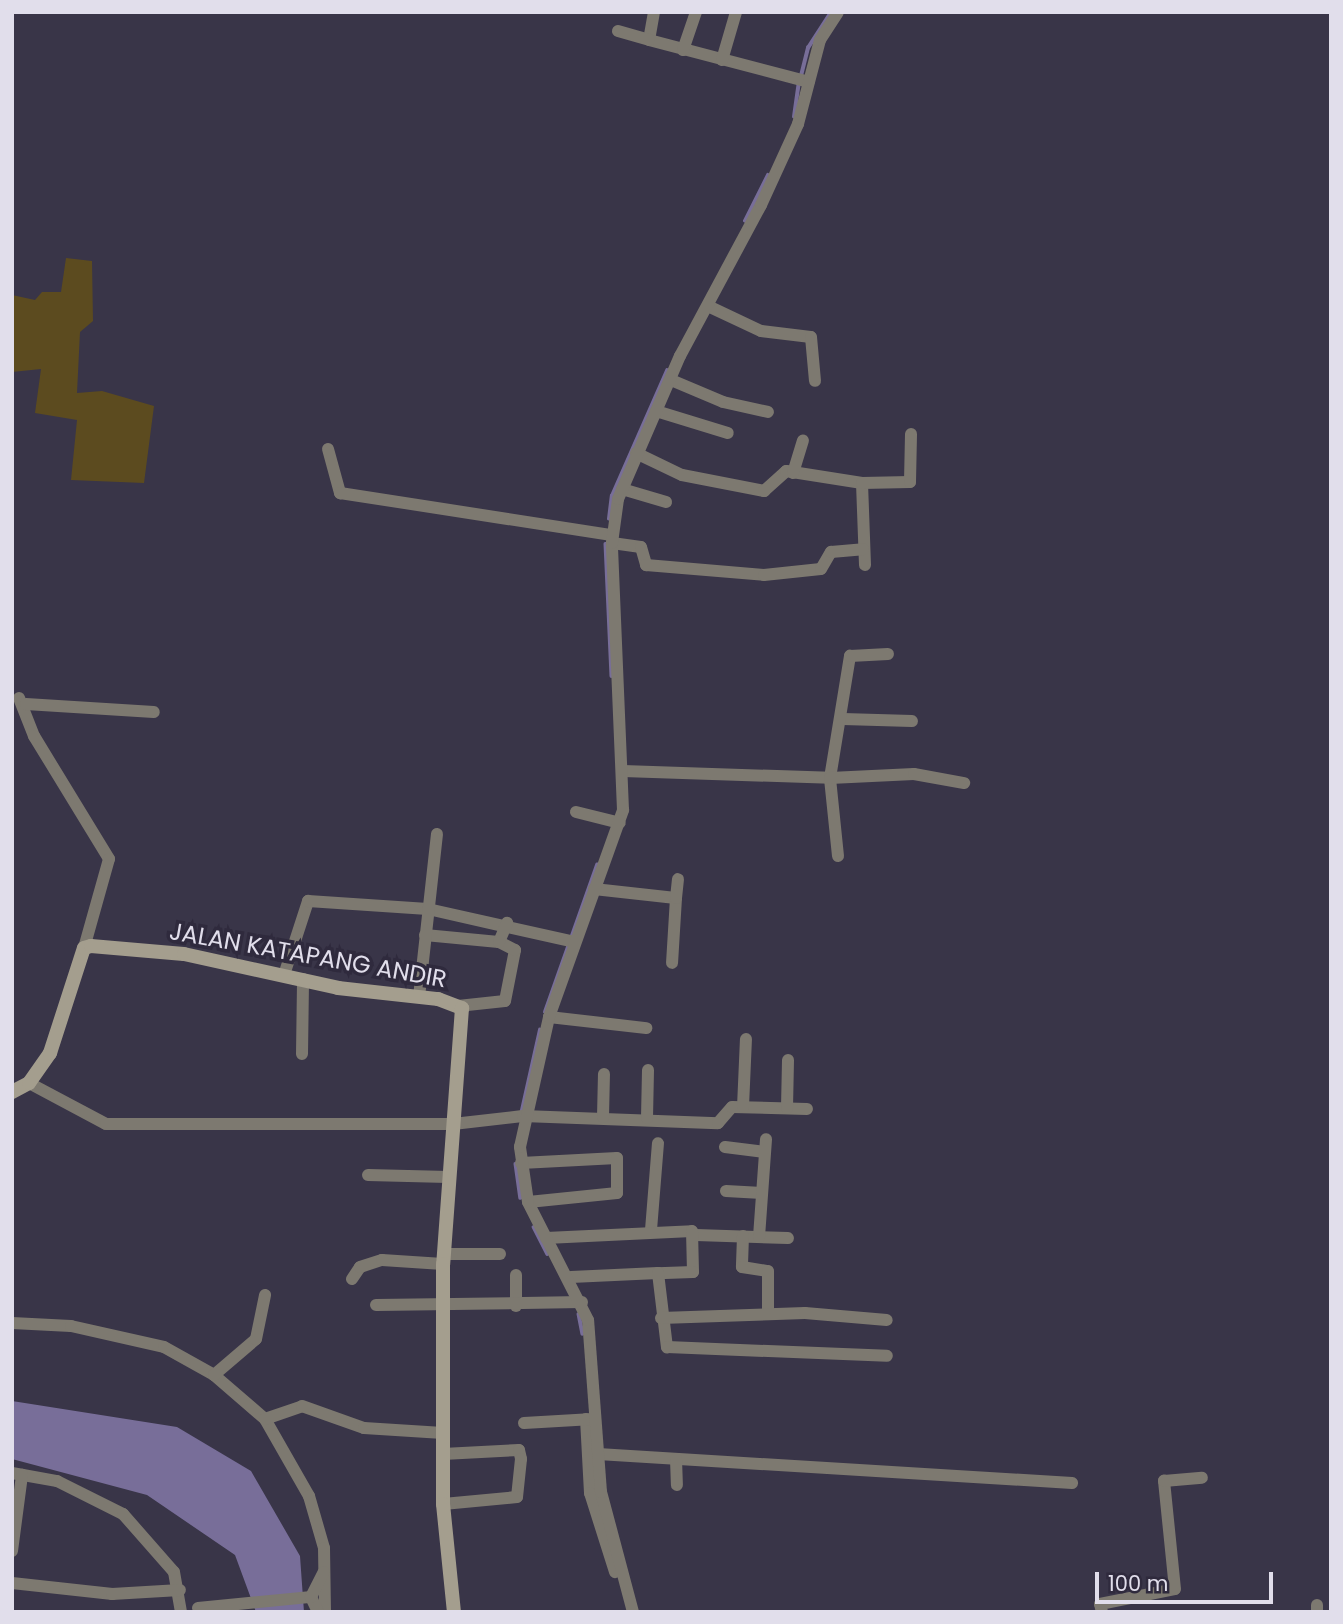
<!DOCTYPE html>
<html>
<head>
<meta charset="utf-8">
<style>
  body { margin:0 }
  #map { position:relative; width:1343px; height:1624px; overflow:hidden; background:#393548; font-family:Poppins,sans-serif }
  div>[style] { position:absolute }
  .green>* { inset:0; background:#5c4b1f }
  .water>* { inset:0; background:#786e99 }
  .stream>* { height:3.5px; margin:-1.75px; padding:0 1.75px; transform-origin:1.75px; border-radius:1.75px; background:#786e99 }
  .street>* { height:12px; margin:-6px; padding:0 6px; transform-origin:6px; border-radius:6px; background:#7d7970 }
  .secondary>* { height:14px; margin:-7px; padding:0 7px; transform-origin:7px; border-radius:7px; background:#a49e8e }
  span { translate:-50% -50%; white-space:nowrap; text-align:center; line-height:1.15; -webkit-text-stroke:7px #2f2a3d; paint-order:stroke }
  .street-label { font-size:24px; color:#e1deeb }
  .frame { position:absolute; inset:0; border:14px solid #e1deeb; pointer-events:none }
  .scale { position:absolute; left:1095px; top:1572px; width:178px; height:32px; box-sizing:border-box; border:4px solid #e1deeb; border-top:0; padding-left:9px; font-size:21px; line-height:24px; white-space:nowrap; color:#e1deeb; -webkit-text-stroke:5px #2f2a3d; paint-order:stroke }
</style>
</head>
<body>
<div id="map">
  <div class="green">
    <div style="clip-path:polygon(66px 258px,92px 261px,93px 321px,80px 332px,77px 393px,102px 391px,154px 406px,144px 483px,71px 480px,77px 420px,35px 413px,41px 369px,12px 372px,12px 295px,35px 300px,42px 292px,61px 292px)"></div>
  </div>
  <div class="water">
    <div style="clip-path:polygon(12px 1401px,177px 1427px,251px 1471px,300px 1556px,304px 1612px,256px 1612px,235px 1555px,147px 1495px,12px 1459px)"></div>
  </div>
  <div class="stream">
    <div style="left:801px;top:76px;width:29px;rotate:-76deg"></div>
    <div style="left:808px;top:48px;width:40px;rotate:-57.1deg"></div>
    <div style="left:794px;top:117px;width:34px;rotate:-82deg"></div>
    <div style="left:745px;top:221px;width:51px;rotate:-63.4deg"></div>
    <div style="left:609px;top:519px;width:23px;rotate:-83deg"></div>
    <div style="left:612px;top:496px;width:137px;rotate:-66.3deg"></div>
    <div style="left:606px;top:544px;width:132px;rotate:87.4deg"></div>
    <div style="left:545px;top:1012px;width:156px;rotate:-70.5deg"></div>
    <div style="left:521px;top:1115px;width:87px;rotate:-77.4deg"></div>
    <div style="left:516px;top:1164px;width:34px;rotate:82deg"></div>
    <div style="left:534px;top:1227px;width:30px;rotate:63deg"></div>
    <div style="left:579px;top:1314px;width:20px;rotate:79deg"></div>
  </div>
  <div class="street">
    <div style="left:654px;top:12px;width:28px;rotate:100deg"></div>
    <div style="left:649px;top:40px;width:165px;rotate:14.7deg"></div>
    <div style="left:618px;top:31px;width:32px;rotate:16deg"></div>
    <div style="left:683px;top:50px;width:40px;rotate:-71.1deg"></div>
    <div style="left:722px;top:60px;width:50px;rotate:-73.7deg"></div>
    <div style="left:710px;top:307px;width:56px;rotate:25.2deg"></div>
    <div style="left:761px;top:331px;width:50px;rotate:6.8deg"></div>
    <div style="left:811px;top:337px;width:44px;rotate:84.8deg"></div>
    <div style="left:671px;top:380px;width:56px;rotate:22.9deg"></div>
    <div style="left:723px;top:402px;width:46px;rotate:12.5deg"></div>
    <div style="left:656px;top:411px;width:75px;rotate:17deg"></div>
    <div style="left:328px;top:449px;width:46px;rotate:74.7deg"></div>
    <div style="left:340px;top:493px;width:275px;rotate:8.8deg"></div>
    <div style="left:636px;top:453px;width:51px;rotate:25.6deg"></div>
    <div style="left:682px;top:475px;width:84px;rotate:11deg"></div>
    <div style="left:764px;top:491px;width:30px;rotate:-42deg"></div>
    <div style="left:786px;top:471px;width:77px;rotate:9deg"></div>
    <div style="left:862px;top:483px;width:82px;rotate:87.9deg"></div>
    <div style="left:793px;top:473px;width:34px;rotate:-73deg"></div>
    <div style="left:862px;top:483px;width:48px;rotate:-1.2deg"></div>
    <div style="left:910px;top:482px;width:48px;rotate:-88.8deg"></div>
    <div style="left:622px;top:489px;width:46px;rotate:16.5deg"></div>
    <div style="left:612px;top:543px;width:29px;rotate:8deg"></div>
    <div style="left:641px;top:547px;width:19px;rotate:74deg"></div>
    <div style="left:646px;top:565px;width:118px;rotate:4.8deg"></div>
    <div style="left:764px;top:575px;width:57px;rotate:-6deg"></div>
    <div style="left:821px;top:569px;width:20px;rotate:-60deg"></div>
    <div style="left:831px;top:552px;width:32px;rotate:-5deg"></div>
    <div style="left:19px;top:698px;width:41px;rotate:68.5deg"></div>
    <div style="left:34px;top:736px;width:144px;rotate:58.6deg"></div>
    <div style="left:109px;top:859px;width:92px;rotate:105.7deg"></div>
    <div style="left:26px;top:704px;width:128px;rotate:3.6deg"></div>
    <div style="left:843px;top:719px;width:69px;rotate:1.7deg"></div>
    <div style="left:623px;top:771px;width:207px;rotate:1.9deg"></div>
    <div style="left:830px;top:778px;width:124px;rotate:-80.7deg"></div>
    <div style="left:850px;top:656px;width:38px;rotate:-3deg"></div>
    <div style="left:576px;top:812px;width:45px;rotate:14deg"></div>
    <div style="left:838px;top:856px;width:78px;rotate:-95.9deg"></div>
    <div style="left:830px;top:778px;width:84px;rotate:-2.7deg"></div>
    <div style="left:914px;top:774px;width:51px;rotate:10.2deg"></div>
    <div style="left:594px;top:889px;width:82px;rotate:6.3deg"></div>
    <div style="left:676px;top:898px;width:65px;rotate:93.5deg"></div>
    <div style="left:676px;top:898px;width:19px;rotate:-84deg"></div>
    <div style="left:425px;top:935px;width:74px;rotate:5.4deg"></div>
    <div style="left:284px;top:975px;width:78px;rotate:-72deg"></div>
    <div style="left:308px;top:901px;width:120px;rotate:3.8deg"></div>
    <div style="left:428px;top:909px;width:150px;rotate:12.7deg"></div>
    <div style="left:419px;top:997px;width:164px;rotate:-83.7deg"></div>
    <div style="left:458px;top:1006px;width:47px;rotate:-6.1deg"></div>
    <div style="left:505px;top:1001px;width:52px;rotate:-78.9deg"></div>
    <div style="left:515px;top:950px;width:18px;rotate:-153deg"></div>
    <div style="left:499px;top:942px;width:21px;rotate:-67deg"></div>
    <div style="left:549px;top:1017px;width:98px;rotate:6.5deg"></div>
    <div style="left:302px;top:1054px;width:75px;rotate:-89.2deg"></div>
    <div style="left:29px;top:1083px;width:87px;rotate:28deg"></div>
    <div style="left:106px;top:1124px;width:347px"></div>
    <div style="left:453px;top:1124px;width:70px;rotate:-6.5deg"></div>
    <div style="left:523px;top:1116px;width:195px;rotate:2.1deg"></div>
    <div style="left:718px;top:1123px;width:21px;rotate:-49deg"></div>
    <div style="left:732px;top:1107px;width:75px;rotate:1.5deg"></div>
    <div style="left:743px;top:1107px;width:68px;rotate:-87.5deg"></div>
    <div style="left:787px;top:1108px;width:48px;rotate:-88.8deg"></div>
    <div style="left:603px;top:1117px;width:43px;rotate:-88.7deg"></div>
    <div style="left:647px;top:1118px;width:48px;rotate:-88.8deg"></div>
    <div style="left:725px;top:1147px;width:40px;rotate:7.1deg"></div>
    <div style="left:521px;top:1163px;width:96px;rotate:-3deg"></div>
    <div style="left:617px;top:1158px;width:35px;rotate:90deg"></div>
    <div style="left:617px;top:1193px;width:89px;rotate:174.2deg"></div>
    <div style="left:368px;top:1175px;width:80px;rotate:1.4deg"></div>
    <div style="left:726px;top:1191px;width:36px;rotate:3deg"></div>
    <div style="left:651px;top:1230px;width:87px;rotate:-85.4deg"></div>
    <div style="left:696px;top:1235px;width:92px;rotate:1.9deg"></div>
    <div style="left:743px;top:1236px;width:31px;rotate:92deg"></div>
    <div style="left:742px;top:1267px;width:26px;rotate:9deg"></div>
    <div style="left:768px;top:1271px;width:43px;rotate:90deg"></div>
    <div style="left:759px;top:1237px;width:98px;rotate:-85.9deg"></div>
    <div style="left:546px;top:1238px;width:146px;rotate:-2.7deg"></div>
    <div style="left:692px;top:1231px;width:41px;rotate:88.6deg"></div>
    <div style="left:693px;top:1272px;width:35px;rotate:178deg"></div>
    <div style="left:444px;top:1254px;width:56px"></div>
    <div style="left:516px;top:1275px;width:31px;rotate:90deg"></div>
    <div style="left:571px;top:1277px;width:87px;rotate:-2.6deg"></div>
    <div style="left:658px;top:1273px;width:75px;rotate:83.1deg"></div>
    <div style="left:667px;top:1347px;width:220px;rotate:2.3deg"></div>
    <div style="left:352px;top:1279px;width:14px;rotate:-56deg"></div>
    <div style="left:360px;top:1267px;width:23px;rotate:-18deg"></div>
    <div style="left:382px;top:1260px;width:61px;rotate:3.8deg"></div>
    <div style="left:376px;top:1305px;width:206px;rotate:-0.8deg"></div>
    <div style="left:661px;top:1318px;width:144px;rotate:-2deg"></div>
    <div style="left:805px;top:1313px;width:82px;rotate:4.9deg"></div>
    <div style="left:12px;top:1323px;width:59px;rotate:2.9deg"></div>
    <div style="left:71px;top:1326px;width:95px;rotate:12.7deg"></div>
    <div style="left:164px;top:1347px;width:57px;rotate:29.2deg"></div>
    <div style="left:214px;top:1375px;width:67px;rotate:40.8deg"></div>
    <div style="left:265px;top:1419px;width:89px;rotate:60.3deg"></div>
    <div style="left:309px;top:1496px;width:54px;rotate:73.9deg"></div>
    <div style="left:324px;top:1548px;width:64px;rotate:89.1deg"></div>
    <div style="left:214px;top:1375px;width:55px;rotate:-40.6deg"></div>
    <div style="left:256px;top:1339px;width:45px;rotate:-78.4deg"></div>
    <div style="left:265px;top:1419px;width:39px;rotate:-19deg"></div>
    <div style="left:302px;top:1406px;width:66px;rotate:19.5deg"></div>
    <div style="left:364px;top:1428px;width:79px;rotate:3.6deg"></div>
    <div style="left:586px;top:1419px;width:74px;rotate:86.9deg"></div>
    <div style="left:590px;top:1493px;width:83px;rotate:72.4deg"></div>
    <div style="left:524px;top:1423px;width:69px;rotate:-3.3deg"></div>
    <div style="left:443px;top:1454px;width:76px;rotate:-3deg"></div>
    <div style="left:519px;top:1450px;width:9px;rotate:77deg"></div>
    <div style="left:521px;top:1459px;width:38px;rotate:96deg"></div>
    <div style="left:517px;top:1497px;width:74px;rotate:174.6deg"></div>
    <div style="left:598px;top:1454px;width:475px;rotate:3.5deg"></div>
    <div style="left:676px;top:1459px;width:26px;rotate:88deg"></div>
    <div style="left:12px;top:1473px;width:46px;rotate:10.1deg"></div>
    <div style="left:57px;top:1481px;width:74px;rotate:26.6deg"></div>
    <div style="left:123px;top:1514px;width:77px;rotate:48.7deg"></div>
    <div style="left:174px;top:1572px;width:41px;rotate:80.1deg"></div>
    <div style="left:12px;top:1551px;width:77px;rotate:-82.5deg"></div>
    <div style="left:12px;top:1583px;width:101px;rotate:6.3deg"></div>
    <div style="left:112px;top:1594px;width:68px;rotate:-3.4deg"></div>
    <div style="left:1317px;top:1605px;width:7px;rotate:90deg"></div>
    <div style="left:198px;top:1608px;width:114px;rotate:-5.6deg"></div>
    <div style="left:318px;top:1612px;width:17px;rotate:-115deg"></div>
    <div style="left:311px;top:1597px;width:28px;rotate:-63deg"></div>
    <div style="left:633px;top:1612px;width:124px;rotate:-104.9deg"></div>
    <div style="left:601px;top:1492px;width:172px;rotate:-94.3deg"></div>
    <div style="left:588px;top:1320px;width:132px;rotate:-117deg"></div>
    <div style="left:528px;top:1202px;width:56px;rotate:-98.3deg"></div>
    <div style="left:520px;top:1147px;width:133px;rotate:-77.4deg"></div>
    <div style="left:549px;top:1017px;width:220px;rotate:-70.3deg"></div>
    <div style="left:623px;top:810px;width:267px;rotate:-92.4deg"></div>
    <div style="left:612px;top:543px;width:44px;rotate:-82.2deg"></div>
    <div style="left:618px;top:499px;width:156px;rotate:-66.6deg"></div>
    <div style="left:680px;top:356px;width:171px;rotate:-61.8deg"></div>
    <div style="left:761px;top:205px;width:89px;rotate:-65.4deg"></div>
    <div style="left:798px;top:124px;width:87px;rotate:-75.3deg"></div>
    <div style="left:820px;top:40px;width:33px;rotate:-57deg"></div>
    <div style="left:1102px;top:1612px;width:8px;rotate:-104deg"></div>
    <div style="left:1100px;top:1604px;width:76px;rotate:-11.3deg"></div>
    <div style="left:1175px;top:1589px;width:109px;rotate:-95.8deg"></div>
    <div style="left:1164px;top:1481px;width:38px;rotate:-5deg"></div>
  </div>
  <div class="secondary">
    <div style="left:12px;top:1092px;width:19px;rotate:-28deg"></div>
    <div style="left:29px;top:1083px;width:37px;rotate:-55deg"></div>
    <div style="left:50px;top:1053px;width:110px;rotate:-72.1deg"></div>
    <div style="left:84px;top:948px;width:7px;rotate:-16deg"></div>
    <div style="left:91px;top:946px;width:93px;rotate:4.9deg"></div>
    <div style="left:184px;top:954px;width:158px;rotate:12.4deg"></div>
    <div style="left:338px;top:988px;width:101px;rotate:6.3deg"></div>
    <div style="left:438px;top:999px;width:26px;rotate:21deg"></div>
    <div style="left:462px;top:1008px;width:257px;rotate:94.2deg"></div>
    <div style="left:443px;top:1264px;width:240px;rotate:90deg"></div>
    <div style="left:443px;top:1504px;width:109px;rotate:84.2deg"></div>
  </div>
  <div class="street-label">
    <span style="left:308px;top:955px;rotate:10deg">JALAN KATAPANG ANDIR</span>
  </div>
  <div class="frame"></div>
  <div class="scale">100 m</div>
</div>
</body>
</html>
